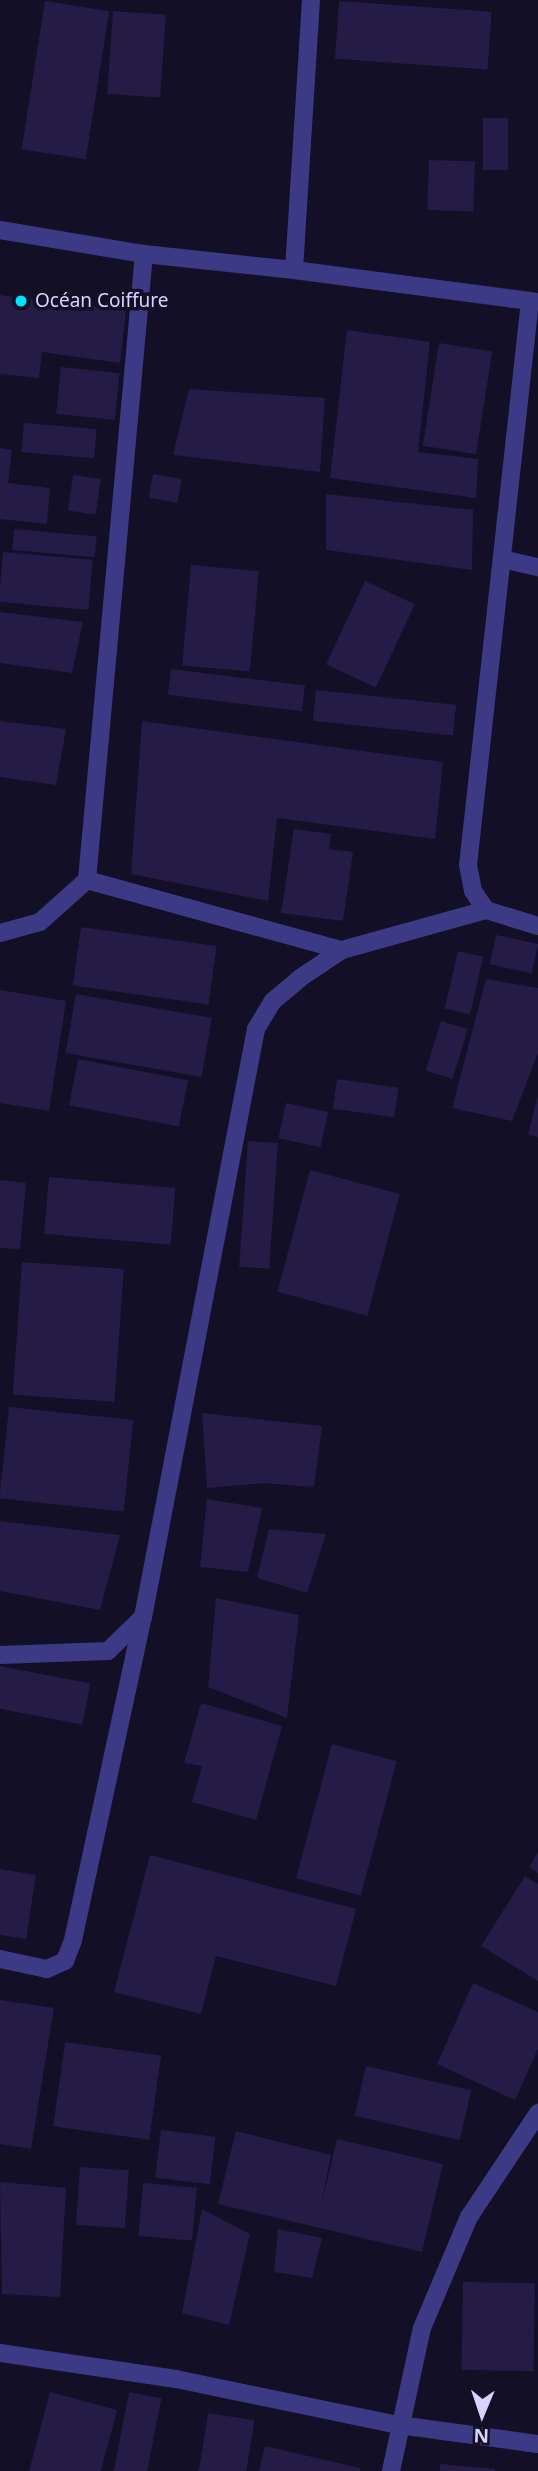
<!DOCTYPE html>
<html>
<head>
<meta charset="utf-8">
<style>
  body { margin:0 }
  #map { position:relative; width:538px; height:2471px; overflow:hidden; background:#130f26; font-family:"Noto Sans",sans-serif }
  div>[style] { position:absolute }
  .building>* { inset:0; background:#241b47; transform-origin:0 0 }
  .street>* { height:18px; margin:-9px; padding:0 9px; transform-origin:9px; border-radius:9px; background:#3d3a85 }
  .dots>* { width:19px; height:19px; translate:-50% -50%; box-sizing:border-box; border:4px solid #130f26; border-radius:50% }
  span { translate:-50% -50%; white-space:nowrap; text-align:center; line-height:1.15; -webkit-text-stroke:7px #130f26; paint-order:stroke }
  .poi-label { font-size:19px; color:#d9d4ff }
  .left { translate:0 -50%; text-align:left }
  .north { position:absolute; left:447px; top:2380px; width:70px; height:70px; -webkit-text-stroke:5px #130f26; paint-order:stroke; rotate:182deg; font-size:19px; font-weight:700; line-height:28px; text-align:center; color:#d9d4ff }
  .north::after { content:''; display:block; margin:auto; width:24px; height:32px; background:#d9d4ff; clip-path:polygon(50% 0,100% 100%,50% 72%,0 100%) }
</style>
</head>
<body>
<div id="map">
  <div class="building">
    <div style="left:45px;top:1px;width:65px;height:150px;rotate:9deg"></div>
    <div style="left:339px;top:1px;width:153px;height:58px;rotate:4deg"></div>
    <div style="left:113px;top:11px;width:53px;height:83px;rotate:4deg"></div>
    <div style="left:483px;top:118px;width:25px;height:52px"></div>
    <div style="left:429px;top:160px;width:46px;height:50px;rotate:2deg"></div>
    <div style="clip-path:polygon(0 295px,126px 311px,120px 363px,42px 352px,39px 378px,0 374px)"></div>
    <div style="clip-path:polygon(347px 330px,430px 342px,418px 452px,478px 459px,476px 498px,330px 478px)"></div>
    <div style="left:439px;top:343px;width:54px;height:104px;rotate:9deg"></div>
    <div style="left:61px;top:367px;width:59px;height:47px;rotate:6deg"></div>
    <div style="clip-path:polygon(189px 389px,325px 398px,320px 472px,173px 455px)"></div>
    <div style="left:24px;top:423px;width:73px;height:29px;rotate:5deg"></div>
    <div style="clip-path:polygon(0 448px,12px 450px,8px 483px,50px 488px,47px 524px,0 519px)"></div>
    <div style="left:153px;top:474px;width:29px;height:24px;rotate:10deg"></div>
    <div style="left:73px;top:475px;width:28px;height:36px;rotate:8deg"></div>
    <div style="clip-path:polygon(326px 494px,473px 510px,472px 570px,326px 550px)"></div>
    <div style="left:14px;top:529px;width:83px;height:21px;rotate:5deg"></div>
    <div style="left:3px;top:552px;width:90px;height:50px;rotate:5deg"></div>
    <div style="left:191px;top:565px;width:68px;height:101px;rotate:5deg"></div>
    <div style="left:365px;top:581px;width:55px;height:92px;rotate:25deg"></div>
    <div style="clip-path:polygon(0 612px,83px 622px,72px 673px,0 663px)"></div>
    <div style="left:171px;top:669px;width:135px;height:26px;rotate:7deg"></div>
    <div style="left:316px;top:690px;width:141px;height:31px;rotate:6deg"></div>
    <div style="clip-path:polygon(0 721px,66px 729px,56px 785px,0 777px)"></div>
    <div style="clip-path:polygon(142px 721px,443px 762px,435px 839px,277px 818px,268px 901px,131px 874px)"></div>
    <div style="clip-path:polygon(294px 829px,331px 834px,329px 849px,353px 852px,343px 921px,281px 913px)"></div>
    <div style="left:81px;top:927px;width:137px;height:59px;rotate:8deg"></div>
    <div style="left:496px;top:935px;width:43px;height:30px;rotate:12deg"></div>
    <div style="left:458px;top:951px;width:26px;height:59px;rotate:13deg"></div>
    <div style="clip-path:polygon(486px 979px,538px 988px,538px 1053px,512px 1121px,452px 1108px)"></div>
    <div style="clip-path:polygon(0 990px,66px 1001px,49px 1111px,0 1103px)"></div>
    <div style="left:76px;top:994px;width:138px;height:60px;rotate:10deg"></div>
    <div style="left:441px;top:1021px;width:28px;height:52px;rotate:17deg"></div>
    <div style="left:78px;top:1059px;width:112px;height:47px;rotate:11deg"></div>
    <div style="left:337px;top:1079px;width:62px;height:30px;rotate:8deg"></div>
    <div style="clip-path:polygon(538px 1095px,538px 1137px,528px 1135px)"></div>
    <div style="left:286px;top:1103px;width:43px;height:36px;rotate:12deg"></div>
    <div style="left:248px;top:1141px;width:30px;height:126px;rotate:4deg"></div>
    <div style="left:310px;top:1170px;width:93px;height:126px;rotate:15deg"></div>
    <div style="left:49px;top:1177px;width:127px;height:57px;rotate:5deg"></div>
    <div style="clip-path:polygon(0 1180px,26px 1183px,20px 1249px,0 1248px)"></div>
    <div style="left:22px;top:1262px;width:102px;height:133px;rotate:4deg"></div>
    <div style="left:9px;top:1407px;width:125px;height:92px;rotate:6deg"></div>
    <div style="clip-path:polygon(202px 1413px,322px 1426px,314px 1487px,264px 1483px,207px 1488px)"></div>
    <div style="clip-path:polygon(207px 1499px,262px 1508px,248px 1572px,200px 1567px)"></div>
    <div style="clip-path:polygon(0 1521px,120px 1535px,100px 1610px,0 1591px)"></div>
    <div style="clip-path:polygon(269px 1529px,326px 1534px,307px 1593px,257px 1578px)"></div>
    <div style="clip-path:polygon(216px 1598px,299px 1615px,287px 1718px,208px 1687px)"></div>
    <div style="left:0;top:1666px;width:92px;height:42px;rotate:11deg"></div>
    <div style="clip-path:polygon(201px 1703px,282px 1726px,256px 1820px,192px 1802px,202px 1766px,184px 1763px)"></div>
    <div style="left:332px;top:1744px;width:67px;height:139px;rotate:15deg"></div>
    <div style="clip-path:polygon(538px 1852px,538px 1873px,529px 1867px)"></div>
    <div style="clip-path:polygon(150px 1855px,356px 1909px,336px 1986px,216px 1956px,201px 2014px,114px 1992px)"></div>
    <div style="clip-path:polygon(0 1869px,36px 1875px,26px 1939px,0 1935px)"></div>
    <div style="clip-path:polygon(525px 1876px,538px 1884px,538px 1981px,481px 1946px)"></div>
    <div style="clip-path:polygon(473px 1983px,538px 2012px,538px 2049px,515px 2100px,437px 2064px)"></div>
    <div style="clip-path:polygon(0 2000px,54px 2008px,31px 2149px,0 2144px)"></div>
    <div style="left:65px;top:2042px;width:97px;height:85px;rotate:8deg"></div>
    <div style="left:366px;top:2066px;width:108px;height:51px;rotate:13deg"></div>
    <div style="left:161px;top:2130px;width:55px;height:48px;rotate:7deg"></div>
    <div style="clip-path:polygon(236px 2131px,331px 2155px,321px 2206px,337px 2139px,443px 2164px,422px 2252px,218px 2204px)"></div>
    <div style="left:80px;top:2167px;width:49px;height:58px;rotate:4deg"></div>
    <div style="clip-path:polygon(0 2182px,66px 2188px,60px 2297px,2px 2294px)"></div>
    <div style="left:143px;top:2183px;width:54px;height:53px;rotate:5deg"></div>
    <div style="clip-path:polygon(202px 2209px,250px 2234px,229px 2325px,182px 2313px)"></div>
    <div style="clip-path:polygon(278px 2229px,322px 2238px,312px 2278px,274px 2272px)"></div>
    <div style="left:463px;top:2282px;width:72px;height:88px;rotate:1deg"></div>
    <div style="clip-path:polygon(50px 2392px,117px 2410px,101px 2471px,29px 2471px)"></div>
    <div style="left:129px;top:2392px;width:33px;height:81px;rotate:11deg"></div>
    <div style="left:208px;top:2413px;width:47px;height:59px;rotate:9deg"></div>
    <div style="clip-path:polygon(265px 2446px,360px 2468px,360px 2471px,259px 2471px)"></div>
    <div style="clip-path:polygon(440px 2464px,495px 2469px,495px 2471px,440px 2471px)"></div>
  </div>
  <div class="street">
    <div style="left:0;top:230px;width:146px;rotate:9.5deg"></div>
    <div style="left:144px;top:254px;width:151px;rotate:6.1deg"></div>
    <div style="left:294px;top:270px;width:246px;rotate:7.5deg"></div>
    <div style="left:294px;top:270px;width:271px;rotate:-86.4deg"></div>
    <div style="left:530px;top:301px;width:567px;rotate:96.27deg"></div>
    <div style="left:468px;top:865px;width:26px;rotate:79deg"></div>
    <div style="left:473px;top:891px;width:23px;rotate:56deg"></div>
    <div style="left:486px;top:910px;width:54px;rotate:17.1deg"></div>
    <div style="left:502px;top:559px;width:37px;rotate:13deg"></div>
    <div style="left:87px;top:880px;width:264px;rotate:15.4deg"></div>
    <div style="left:0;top:933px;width:41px;rotate:-15.4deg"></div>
    <div style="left:40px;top:922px;width:63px;rotate:-41.8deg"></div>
    <div style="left:87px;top:880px;width:629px;rotate:-84.8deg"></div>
    <div style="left:0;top:1655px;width:108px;rotate:-2.1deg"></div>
    <div style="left:108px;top:1651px;width:49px;rotate:-44.2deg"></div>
    <div style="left:143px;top:1617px;width:599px;rotate:-79.12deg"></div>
    <div style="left:256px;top:1029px;width:33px;rotate:-59deg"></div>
    <div style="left:273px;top:1001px;width:35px;rotate:-40deg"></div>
    <div style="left:300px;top:978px;width:50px;rotate:-33.7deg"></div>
    <div style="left:342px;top:950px;width:149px;rotate:-15.5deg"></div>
    <div style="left:0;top:1959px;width:48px;rotate:12deg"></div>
    <div style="left:47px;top:1969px;width:20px;rotate:-24deg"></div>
    <div style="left:65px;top:1961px;width:22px;rotate:-69deg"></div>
    <div style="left:73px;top:1940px;width:330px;rotate:-77.8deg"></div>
    <div style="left:0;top:2353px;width:178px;rotate:8.4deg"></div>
    <div style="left:176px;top:2379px;width:228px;rotate:11.7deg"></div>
    <div style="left:399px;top:2425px;width:140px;rotate:7.8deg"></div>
    <div style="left:391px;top:2471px;width:146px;rotate:-77.8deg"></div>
    <div style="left:422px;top:2328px;width:121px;rotate:-67.1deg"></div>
    <div style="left:469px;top:2217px;width:125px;rotate:-56.4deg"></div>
  </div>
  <div class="dots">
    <div style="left:21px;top:301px;background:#00e5ff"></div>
  </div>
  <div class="poi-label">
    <span class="left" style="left:35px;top:301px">Océan Coiffure</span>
  </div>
  <div class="north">N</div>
</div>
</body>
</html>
